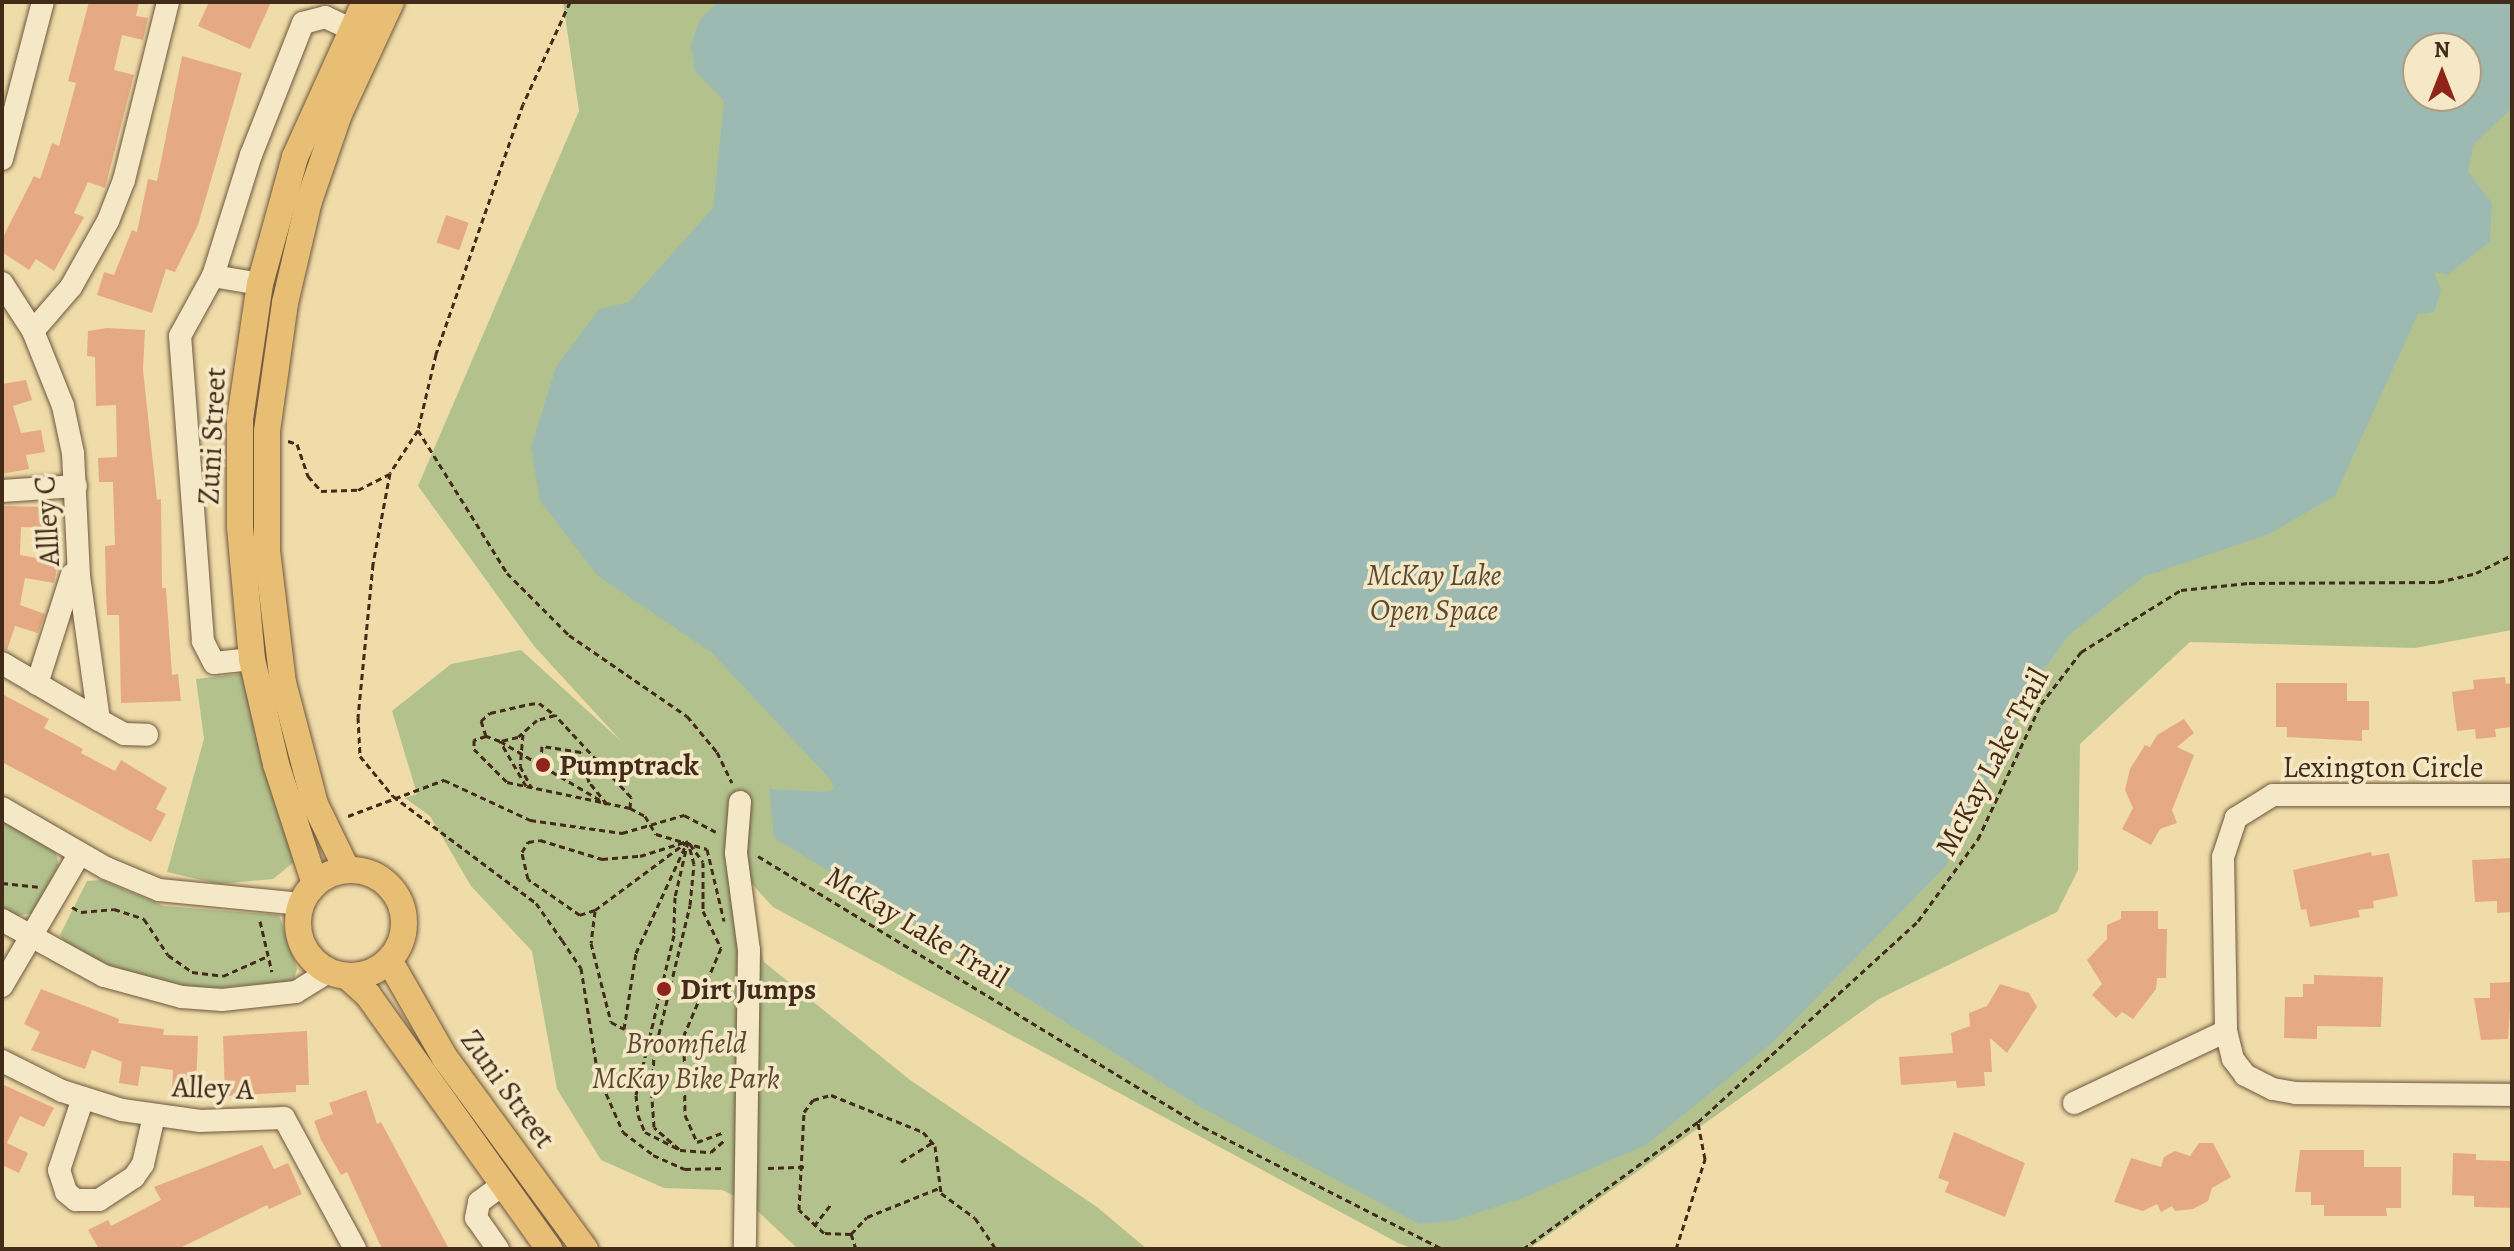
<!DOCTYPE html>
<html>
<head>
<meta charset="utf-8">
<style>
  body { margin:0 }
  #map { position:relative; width:2514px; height:1251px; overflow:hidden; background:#f0dca9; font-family:Alegreya,serif }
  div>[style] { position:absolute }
  .green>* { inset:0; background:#b3c28d }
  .water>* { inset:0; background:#9cbab1 }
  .building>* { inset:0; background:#e5aa84; transform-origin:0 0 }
  .path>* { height:3px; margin-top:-1.5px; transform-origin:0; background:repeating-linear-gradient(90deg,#432b1a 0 6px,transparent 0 10px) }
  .roads { filter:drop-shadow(0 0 2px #6e573e) drop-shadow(0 0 2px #6e573e) }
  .minor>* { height:22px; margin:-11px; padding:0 11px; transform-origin:11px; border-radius:11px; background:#f5e8c7 }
  .major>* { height:26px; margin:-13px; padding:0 13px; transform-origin:13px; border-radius:13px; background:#e8be74 }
  .major>.ring { margin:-13px; padding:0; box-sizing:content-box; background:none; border:26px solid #e8be74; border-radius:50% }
  .dots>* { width:22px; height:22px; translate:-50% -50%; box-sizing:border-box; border:4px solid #f5e8c7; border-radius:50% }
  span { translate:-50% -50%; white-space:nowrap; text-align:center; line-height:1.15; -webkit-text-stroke:7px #f5e8c7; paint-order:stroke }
  .street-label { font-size:30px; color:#432b1a }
  .park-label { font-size:30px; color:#594931; font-style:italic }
  .poi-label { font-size:30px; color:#432b1a; font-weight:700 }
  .left { translate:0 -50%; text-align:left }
  .frame { position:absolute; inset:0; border:4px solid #432b1a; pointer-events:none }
  .north { position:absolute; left:2402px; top:32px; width:80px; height:80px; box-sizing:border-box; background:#f5e8c7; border:2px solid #ae9c82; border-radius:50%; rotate:0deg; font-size:22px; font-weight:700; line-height:32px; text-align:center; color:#432b1a }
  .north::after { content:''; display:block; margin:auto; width:28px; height:36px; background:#8f2418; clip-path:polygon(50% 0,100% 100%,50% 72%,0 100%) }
</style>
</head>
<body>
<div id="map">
  <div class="green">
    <div style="clip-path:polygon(evenodd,563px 2px,2512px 2px,2512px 630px,2415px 648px,2190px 642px,2080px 744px,2078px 870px,2057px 912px,1879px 999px,1529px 1249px,1415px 1249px,1400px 1244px,773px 907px,742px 873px,764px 962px,910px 1080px,1097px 1207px,1147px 1249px,798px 1249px,748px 1202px,722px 1190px,664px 1188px,601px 1160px,557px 1089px,532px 951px,471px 886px,430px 816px,405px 798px,417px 794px,392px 711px,451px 664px,521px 650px,622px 742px,534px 646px,418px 486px,579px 111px,563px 2px,2418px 48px,2466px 48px,2466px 96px,2418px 96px,2418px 48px)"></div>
    <div style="clip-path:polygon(248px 673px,294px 862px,273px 879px,219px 884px,167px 872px,204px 739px,196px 679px)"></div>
    <div style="clip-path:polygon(2px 821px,55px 850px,59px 865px,32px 913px,12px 917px,2px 911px)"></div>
    <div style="clip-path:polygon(102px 880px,164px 906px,279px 915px,297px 968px,294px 981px,209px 989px,147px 980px,70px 949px,60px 935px,87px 881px)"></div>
  </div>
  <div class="water">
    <div style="clip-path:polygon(evenodd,717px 2px,2512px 2px,2512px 108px,2474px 144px,2468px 172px,2492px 203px,2490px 242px,2447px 275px,2434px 272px,2441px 290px,2434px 312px,2418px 314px,2335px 496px,2269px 534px,2143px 577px,2069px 635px,2037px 679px,1946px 866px,1772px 1043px,1646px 1145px,1523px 1198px,1456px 1220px,1419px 1224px,1197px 1105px,946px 947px,911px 920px,774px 838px,769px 789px,825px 792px,834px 789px,831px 780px,711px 652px,598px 576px,540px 501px,531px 447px,556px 367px,599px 309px,629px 302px,713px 208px,724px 101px,695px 71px,691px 45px,699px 21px,717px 2px,2418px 48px,2466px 48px,2466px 96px,2418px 96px,2418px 48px)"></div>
  </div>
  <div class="building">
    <div style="clip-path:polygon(89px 2px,139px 2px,136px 16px,148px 18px,143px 40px,122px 35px,114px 70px,134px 75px,105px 188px,88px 182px,74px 213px,84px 217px,54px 271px,36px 259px,29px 270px,2px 252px,2px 239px,34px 176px,40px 179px,52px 143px,59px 146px,76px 83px,68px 81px)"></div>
    <div style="clip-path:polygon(209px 2px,271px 2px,250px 49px,198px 26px)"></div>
    <div style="clip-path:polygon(182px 56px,242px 73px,198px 225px,175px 272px,166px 269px,152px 313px,97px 295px,104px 272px,114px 275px,132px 230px,137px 232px,148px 179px,157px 181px)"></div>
    <div style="left:446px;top:215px;width:24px;height:29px;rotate:19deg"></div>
    <div style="clip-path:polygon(107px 328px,145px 330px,143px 370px,157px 500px,161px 499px,162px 588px,166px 588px,172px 675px,178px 674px,181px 701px,121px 703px,119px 615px,107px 615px,106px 591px,105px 546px,115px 545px,113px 482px,99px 482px,98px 458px,117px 457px,116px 405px,96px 406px,95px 357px,87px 356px,88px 331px)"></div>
    <div style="clip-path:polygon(26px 380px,32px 400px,13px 406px,21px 433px,41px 430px,45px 452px,26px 455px,29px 469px,2px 474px,2px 384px)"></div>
    <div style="clip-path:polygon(2px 506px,51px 507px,51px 528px,21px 527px,20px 555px,58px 562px,54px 583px,25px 578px,20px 605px,45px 614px,38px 633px,15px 626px,7px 650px,2px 649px)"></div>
    <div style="clip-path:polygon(2505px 677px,2506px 684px,2512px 683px,2512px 727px,2495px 729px,2496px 737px,2476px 739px,2475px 729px,2457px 731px,2452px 692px,2474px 689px,2473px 680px)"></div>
    <div style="clip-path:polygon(2276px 683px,2347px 683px,2347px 701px,2369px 701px,2369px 730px,2362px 730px,2362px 741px,2287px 737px,2287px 727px,2276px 727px)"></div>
    <div style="clip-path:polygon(2px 694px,49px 719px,44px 728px,83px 749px,81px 753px,115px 771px,121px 760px,167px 788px,156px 809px,166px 814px,151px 842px,2px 762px)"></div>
    <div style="clip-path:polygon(2184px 719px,2194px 733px,2177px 747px,2194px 755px,2172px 810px,2177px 823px,2160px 829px,2151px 845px,2122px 829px,2133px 808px,2125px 790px,2130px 769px,2145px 745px,2150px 747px,2157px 735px)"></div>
    <div style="clip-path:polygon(2371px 852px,2372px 856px,2389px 853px,2398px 896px,2373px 901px,2374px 908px,2358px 910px,2360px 917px,2310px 927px,2306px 909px,2301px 910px,2293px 870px)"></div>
    <div style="clip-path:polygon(2512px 858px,2512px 912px,2497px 913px,2497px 901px,2475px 902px,2472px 860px)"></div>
    <div style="clip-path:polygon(2121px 911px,2158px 911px,2158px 929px,2167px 929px,2166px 978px,2157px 978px,2156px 989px,2133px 1019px,2122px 1012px,2116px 1018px,2092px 995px,2102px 984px,2087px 960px,2107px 939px,2107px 925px,2121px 919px)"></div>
    <div style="clip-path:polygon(2314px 975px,2383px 977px,2381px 1027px,2317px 1026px,2317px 1039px,2284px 1038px,2285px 997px,2303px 997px,2303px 984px,2314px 984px)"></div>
    <div style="clip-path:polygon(2512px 982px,2508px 1039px,2481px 1040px,2474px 998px,2490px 998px,2490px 983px)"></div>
    <div style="clip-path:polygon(2000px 984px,2029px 993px,2037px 1007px,2007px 1053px,1990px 1038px,1992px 1072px,1984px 1072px,1985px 1086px,1957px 1088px,1956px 1081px,1901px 1085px,1899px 1057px,1953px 1053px,1951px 1033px,1970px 1026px,1969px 1013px,1987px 1006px)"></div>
    <div style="clip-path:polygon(41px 989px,119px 1019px,118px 1023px,164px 1029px,163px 1035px,198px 1036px,196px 1091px,172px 1090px,173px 1070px,141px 1066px,138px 1086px,119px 1083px,122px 1062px,92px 1050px,85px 1069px,31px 1050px,40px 1032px,24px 1024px)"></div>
    <div style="clip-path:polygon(307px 1031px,309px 1085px,296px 1085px,296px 1092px,225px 1096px,223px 1036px)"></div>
    <div style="clip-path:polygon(2px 1084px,54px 1108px,44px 1127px,20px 1116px,7px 1143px,28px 1153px,19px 1173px,2px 1165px)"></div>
    <div style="clip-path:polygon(366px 1090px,377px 1124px,381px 1122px,449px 1249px,382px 1249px,347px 1172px,341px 1175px,321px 1140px,314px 1121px,333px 1114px,329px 1103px)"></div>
    <div style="clip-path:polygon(1954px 1132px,2025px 1163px,2005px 1217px,1945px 1192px,1949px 1182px,1938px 1178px)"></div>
    <div style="clip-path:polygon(2199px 1143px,2213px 1143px,2231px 1177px,2212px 1188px,2208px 1201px,2193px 1209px,2175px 1211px,2172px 1206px,2161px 1212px,2157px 1204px,2143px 1211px,2114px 1202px,2131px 1158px,2161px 1167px,2164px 1157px,2175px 1151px,2190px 1156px)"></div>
    <div style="clip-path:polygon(262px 1145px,274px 1169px,288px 1163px,302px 1194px,269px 1209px,267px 1205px,178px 1249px,99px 1249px,88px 1230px,108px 1220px,111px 1226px,161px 1200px,154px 1187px)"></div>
    <div style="clip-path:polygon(2300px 1150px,2364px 1150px,2364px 1167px,2401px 1167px,2401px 1208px,2386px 1208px,2387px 1216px,2324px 1216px,2324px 1205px,2311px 1205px,2311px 1192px,2295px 1192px)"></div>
    <div style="clip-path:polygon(2453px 1153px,2476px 1154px,2476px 1160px,2512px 1161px,2512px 1208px,2474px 1207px,2474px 1196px,2452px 1195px)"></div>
  </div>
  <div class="path">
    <div style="left:570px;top:2px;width:112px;rotate:114.7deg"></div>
    <div style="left:523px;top:104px;width:265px;rotate:109.2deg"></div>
    <div style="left:436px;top:354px;width:78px;rotate:103.3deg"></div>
    <div style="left:418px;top:430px;width:168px;rotate:58.1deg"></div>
    <div style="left:507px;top:573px;width:88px;rotate:45deg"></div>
    <div style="left:569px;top:635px;width:143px;rotate:34.5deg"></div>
    <div style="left:687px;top:716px;width:47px;rotate:50.2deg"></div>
    <div style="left:717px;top:752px;width:34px;rotate:64deg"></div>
    <div style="left:418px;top:430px;width:51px;rotate:123.1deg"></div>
    <div style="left:390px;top:473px;width:93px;rotate:100.6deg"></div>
    <div style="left:373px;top:564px;width:154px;rotate:95.6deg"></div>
    <div style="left:358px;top:717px;width:39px;rotate:87deg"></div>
    <div style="left:360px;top:756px;width:52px;rotate:50.5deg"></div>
    <div style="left:393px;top:796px;width:179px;rotate:36.8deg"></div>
    <div style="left:536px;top:903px;width:45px;rotate:54.9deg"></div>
    <div style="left:562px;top:940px;width:34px;rotate:56deg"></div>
    <div style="left:581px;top:968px;width:108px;rotate:81deg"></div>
    <div style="left:598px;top:1075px;width:62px;rotate:66.3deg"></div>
    <div style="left:623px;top:1132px;width:38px;rotate:37deg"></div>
    <div style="left:653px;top:1155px;width:35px;rotate:24deg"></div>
    <div style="left:685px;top:1169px;width:40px;rotate:-1.4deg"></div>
    <div style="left:288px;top:441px;width:9px;rotate:18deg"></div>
    <div style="left:297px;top:444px;width:34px;rotate:71deg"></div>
    <div style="left:308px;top:476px;width:20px;rotate:49deg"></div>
    <div style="left:321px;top:491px;width:37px;rotate:-2deg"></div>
    <div style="left:358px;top:490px;width:35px;rotate:-27deg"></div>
    <div style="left:523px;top:734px;width:32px;rotate:95deg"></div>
    <div style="left:520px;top:766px;width:24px;rotate:62deg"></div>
    <div style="left:486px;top:736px;width:13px;rotate:162deg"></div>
    <div style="left:474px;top:740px;width:9px;rotate:90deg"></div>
    <div style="left:474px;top:749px;width:47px;rotate:45deg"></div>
    <div style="left:507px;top:782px;width:126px;rotate:11.9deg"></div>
    <div style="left:630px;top:808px;width:11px;rotate:-85deg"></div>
    <div style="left:631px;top:797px;width:112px;rotate:-132.8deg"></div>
    <div style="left:555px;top:715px;width:19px;rotate:164deg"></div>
    <div style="left:537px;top:720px;width:25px;rotate:138deg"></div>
    <div style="left:518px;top:737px;width:18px;rotate:167deg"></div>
    <div style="left:500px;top:741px;width:15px;rotate:-160deg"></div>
    <div style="left:486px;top:736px;width:16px;rotate:-108deg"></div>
    <div style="left:481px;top:721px;width:12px;rotate:-42deg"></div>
    <div style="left:490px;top:713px;width:40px;rotate:-13deg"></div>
    <div style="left:529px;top:704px;width:10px;rotate:-6deg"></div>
    <div style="left:539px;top:703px;width:20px;rotate:37deg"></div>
    <div style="left:526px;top:786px;width:52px;rotate:-120deg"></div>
    <div style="left:500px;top:741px;width:124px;rotate:30.5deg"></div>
    <div style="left:607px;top:804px;width:28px;rotate:-129deg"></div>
    <div style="left:589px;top:782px;width:31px;rotate:-105deg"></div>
    <div style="left:581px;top:752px;width:39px;rotate:-171deg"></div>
    <div style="left:542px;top:746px;width:16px;rotate:94deg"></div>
    <div style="left:630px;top:808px;width:17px;rotate:28deg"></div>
    <div style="left:645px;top:816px;width:21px;rotate:59deg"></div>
    <div style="left:656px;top:834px;width:53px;rotate:16.4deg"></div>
    <div style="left:707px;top:849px;width:74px;rotate:76.7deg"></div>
    <div style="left:348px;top:816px;width:103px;rotate:-20.6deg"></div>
    <div style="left:444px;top:780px;width:95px;rotate:24.9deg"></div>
    <div style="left:530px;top:820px;width:93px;rotate:8deg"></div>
    <div style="left:622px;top:833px;width:65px;rotate:-16.2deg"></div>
    <div style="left:684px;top:815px;width:36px;rotate:28deg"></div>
    <div style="left:540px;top:840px;width:65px;rotate:17deg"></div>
    <div style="left:602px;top:859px;width:38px;rotate:-5deg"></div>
    <div style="left:640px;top:856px;width:50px;rotate:-17.4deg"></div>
    <div style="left:688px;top:841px;width:116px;rotate:143.4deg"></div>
    <div style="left:595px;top:910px;width:16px;rotate:162deg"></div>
    <div style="left:580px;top:915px;width:63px;rotate:-145.3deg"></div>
    <div style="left:528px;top:879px;width:28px;rotate:-103deg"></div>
    <div style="left:522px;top:852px;width:12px;rotate:-59deg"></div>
    <div style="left:528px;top:842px;width:12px;rotate:-9deg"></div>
    <div style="left:688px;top:841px;width:57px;rotate:103.1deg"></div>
    <div style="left:675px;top:897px;width:38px;rotate:92deg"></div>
    <div style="left:674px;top:935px;width:164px;rotate:103.4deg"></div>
    <div style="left:636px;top:1095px;width:20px;rotate:84deg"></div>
    <div style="left:638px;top:1115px;width:18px;rotate:68deg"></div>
    <div style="left:645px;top:1132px;width:39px;rotate:27deg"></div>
    <div style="left:680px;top:1150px;width:31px;rotate:4deg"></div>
    <div style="left:711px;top:1152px;width:18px;rotate:-41deg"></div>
    <div style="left:690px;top:844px;width:22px;rotate:54deg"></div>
    <div style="left:703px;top:862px;width:49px;rotate:90deg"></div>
    <div style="left:703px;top:911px;width:41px;rotate:64.1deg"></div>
    <div style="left:721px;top:948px;width:95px;rotate:113deg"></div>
    <div style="left:684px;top:1035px;width:80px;rotate:89.3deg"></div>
    <div style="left:685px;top:1115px;width:30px;rotate:66deg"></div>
    <div style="left:697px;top:1142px;width:29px;rotate:-20deg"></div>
    <div style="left:758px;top:856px;width:521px;rotate:31.34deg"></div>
    <div style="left:1203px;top:1127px;width:268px;rotate:27deg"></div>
    <div style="left:2px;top:883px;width:36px;rotate:6deg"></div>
    <div style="left:72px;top:907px;width:10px;rotate:29deg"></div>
    <div style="left:81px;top:912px;width:33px;rotate:-5deg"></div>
    <div style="left:114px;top:909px;width:32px;rotate:18deg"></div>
    <div style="left:144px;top:919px;width:43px;rotate:56.3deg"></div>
    <div style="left:168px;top:955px;width:29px;rotate:35deg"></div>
    <div style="left:192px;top:972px;width:31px;rotate:7deg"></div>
    <div style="left:223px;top:976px;width:49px;rotate:-24deg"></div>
    <div style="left:595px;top:911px;width:32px;rotate:97deg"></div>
    <div style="left:591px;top:943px;width:81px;rotate:75.8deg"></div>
    <div style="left:611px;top:1022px;width:15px;rotate:28deg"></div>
    <div style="left:624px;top:1029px;width:77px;rotate:-81deg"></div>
    <div style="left:636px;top:953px;width:119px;rotate:-65.2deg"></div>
    <div style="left:260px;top:921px;width:52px;rotate:76.8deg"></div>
    <div style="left:679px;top:1149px;width:33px;rotate:-139deg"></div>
    <div style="left:654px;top:1127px;width:32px;rotate:-94deg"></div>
    <div style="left:652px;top:1095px;width:41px;rotate:-87.2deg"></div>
    <div style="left:654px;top:1054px;width:153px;rotate:-76.4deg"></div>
    <div style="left:690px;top:905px;width:41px;rotate:-84.4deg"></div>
    <div style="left:694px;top:864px;width:20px;rotate:-105deg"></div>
    <div style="left:901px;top:1162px;width:36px;rotate:-32deg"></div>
    <div style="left:768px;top:1168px;width:36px;rotate:-2deg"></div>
    <div style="left:814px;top:1226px;width:28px;rotate:-52deg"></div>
    <div style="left:851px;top:1234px;width:23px;rotate:-47deg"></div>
    <div style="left:867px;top:1217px;width:78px;rotate:-21.9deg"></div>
    <div style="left:856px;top:1249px;width:16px;rotate:-108deg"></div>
    <div style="left:851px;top:1234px;width:27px;rotate:-178deg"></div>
    <div style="left:824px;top:1233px;width:34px;rotate:-137deg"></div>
    <div style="left:799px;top:1210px;width:98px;rotate:-87.1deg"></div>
    <div style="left:804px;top:1112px;width:15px;rotate:-53deg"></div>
    <div style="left:813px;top:1100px;width:19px;rotate:-16deg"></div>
    <div style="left:831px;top:1095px;width:99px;rotate:21.9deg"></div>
    <div style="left:923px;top:1132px;width:18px;rotate:49deg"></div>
    <div style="left:935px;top:1146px;width:47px;rotate:82.7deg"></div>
    <div style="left:941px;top:1193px;width:42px;rotate:36.3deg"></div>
    <div style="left:975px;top:1218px;width:37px;rotate:56deg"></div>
    <div style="left:1523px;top:1249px;width:216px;rotate:-36deg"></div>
    <div style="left:1698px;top:1122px;width:298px;rotate:-42.4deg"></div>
    <div style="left:1918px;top:921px;width:102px;rotate:-53.8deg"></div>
    <div style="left:1978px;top:839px;width:149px;rotate:-65deg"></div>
    <div style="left:2041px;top:704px;width:66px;rotate:-52.4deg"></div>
    <div style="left:2081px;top:652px;width:118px;rotate:-31.8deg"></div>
    <div style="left:2181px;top:590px;width:68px;rotate:-5.9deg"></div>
    <div style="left:2249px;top:583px;width:189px;rotate:-0.3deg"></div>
    <div style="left:2438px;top:582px;width:39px;rotate:-13deg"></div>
    <div style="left:2476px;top:573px;width:40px;rotate:-26.6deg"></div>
    <div style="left:1676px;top:1249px;width:95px;rotate:-72.1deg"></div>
    <div style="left:1705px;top:1159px;width:38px;rotate:-101deg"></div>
  </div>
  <div class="roads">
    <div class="minor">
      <div style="left:2px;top:159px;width:162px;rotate:-75.4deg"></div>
      <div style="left:213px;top:276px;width:48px;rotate:9.7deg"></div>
      <div style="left:2px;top:283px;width:57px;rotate:57.1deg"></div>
      <div style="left:33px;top:331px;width:81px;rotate:68.2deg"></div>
      <div style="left:63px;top:406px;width:48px;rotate:78deg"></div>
      <div style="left:73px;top:453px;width:123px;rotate:87.2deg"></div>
      <div style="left:79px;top:576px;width:145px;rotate:82.1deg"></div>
      <div style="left:99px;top:720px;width:29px;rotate:29deg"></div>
      <div style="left:124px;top:734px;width:23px;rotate:2deg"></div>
      <div style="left:33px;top:331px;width:58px;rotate:-49.2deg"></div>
      <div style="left:71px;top:287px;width:76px;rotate:-60.7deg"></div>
      <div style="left:108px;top:221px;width:44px;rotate:-68.7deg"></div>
      <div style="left:124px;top:180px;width:183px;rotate:-76.1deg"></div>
      <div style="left:2px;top:491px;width:74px;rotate:-3.9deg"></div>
      <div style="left:252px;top:659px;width:38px;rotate:174deg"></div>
      <div style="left:214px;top:663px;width:25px;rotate:-117deg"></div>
      <div style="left:203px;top:641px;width:306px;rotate:-94.3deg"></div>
      <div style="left:180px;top:336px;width:68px;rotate:-61.2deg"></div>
      <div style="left:213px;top:276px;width:127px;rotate:-72.6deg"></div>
      <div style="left:251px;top:155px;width:142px;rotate:-68.5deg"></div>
      <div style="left:303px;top:23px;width:23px;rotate:-15deg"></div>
      <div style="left:325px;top:17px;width:29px;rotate:25deg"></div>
      <div style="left:2px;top:663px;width:113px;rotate:30.4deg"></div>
      <div style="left:37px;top:684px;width:115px;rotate:-72.3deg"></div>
      <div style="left:2512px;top:795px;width:239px;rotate:180deg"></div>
      <div style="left:2273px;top:795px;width:44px;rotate:148.1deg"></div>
      <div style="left:2236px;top:818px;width:41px;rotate:108.4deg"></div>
      <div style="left:2223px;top:857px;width:174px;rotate:89deg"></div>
      <div style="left:2226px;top:1031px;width:29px;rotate:76deg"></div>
      <div style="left:2233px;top:1059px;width:20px;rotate:53deg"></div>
      <div style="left:2245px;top:1075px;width:31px;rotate:27deg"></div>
      <div style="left:2273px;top:1089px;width:23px;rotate:10deg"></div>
      <div style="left:2296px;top:1093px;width:216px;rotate:0.5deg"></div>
      <div style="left:740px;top:802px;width:51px;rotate:94.5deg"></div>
      <div style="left:736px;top:853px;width:98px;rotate:82.4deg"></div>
      <div style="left:749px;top:950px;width:299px;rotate:90.8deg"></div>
      <div style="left:2px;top:808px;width:120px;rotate:30deg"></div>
      <div style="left:106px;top:868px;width:57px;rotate:22.5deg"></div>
      <div style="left:159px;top:890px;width:143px;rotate:5.6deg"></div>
      <div style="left:2px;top:920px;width:116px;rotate:28.8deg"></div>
      <div style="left:104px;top:976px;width:81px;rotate:15.1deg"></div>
      <div style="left:182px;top:997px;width:40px;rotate:4.3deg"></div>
      <div style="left:222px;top:1000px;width:74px;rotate:-6.2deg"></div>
      <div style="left:296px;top:992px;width:40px;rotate:-32deg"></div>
      <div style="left:2px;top:986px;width:154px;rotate:-59.6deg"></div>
      <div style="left:2px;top:1061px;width:67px;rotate:26.6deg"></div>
      <div style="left:62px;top:1091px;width:63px;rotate:17.6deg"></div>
      <div style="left:122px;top:1110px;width:79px;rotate:8deg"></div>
      <div style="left:200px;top:1121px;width:84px;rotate:-2deg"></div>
      <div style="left:284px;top:1118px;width:149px;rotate:61.5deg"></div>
      <div style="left:83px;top:1098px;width:76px;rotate:108.4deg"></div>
      <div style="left:59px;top:1170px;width:23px;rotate:72deg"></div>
      <div style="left:66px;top:1192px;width:13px;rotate:39deg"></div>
      <div style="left:76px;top:1200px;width:23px"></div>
      <div style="left:99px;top:1200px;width:42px;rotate:-33.3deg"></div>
      <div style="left:134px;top:1177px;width:16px;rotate:-55deg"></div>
      <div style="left:143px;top:1164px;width:49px;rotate:-77.1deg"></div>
      <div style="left:2074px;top:1103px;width:168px;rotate:-25.3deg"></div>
      <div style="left:498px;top:1249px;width:38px;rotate:-125deg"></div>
      <div style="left:476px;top:1218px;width:16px;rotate:-79deg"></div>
      <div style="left:479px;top:1202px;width:29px;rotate:-36deg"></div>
    </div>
    <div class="major">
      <div style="left:347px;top:870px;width:73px;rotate:-115.9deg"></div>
      <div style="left:315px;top:804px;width:125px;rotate:-104.8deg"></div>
      <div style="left:283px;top:683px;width:133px;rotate:-96.9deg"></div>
      <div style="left:267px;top:551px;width:120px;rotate:-90deg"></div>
      <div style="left:267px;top:431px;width:129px;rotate:-82deg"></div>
      <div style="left:285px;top:303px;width:105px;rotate:-76.8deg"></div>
      <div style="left:309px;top:201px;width:92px;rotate:-71deg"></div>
      <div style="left:339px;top:114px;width:123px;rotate:-65.1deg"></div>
      <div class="ring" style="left:298px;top:870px;width:80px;height:80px"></div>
      <div style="left:315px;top:884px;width:126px;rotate:-108deg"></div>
      <div style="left:276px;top:764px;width:108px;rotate:-102.9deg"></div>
      <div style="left:252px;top:659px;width:134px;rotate:-95.2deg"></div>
      <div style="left:240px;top:526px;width:107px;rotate:-90deg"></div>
      <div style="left:240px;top:419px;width:136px;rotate:-81.6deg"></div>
      <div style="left:260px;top:284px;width:132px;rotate:-74.6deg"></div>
      <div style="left:295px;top:157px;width:170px;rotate:-65.7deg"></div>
      <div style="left:389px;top:960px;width:113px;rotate:60.3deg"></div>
      <div style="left:445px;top:1058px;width:237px;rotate:53.8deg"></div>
      <div style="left:347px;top:976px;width:28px;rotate:42deg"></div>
      <div style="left:368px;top:995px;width:312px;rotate:54.5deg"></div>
    </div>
  </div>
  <div class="dots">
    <div style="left:543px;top:765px;background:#8f2418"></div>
    <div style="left:664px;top:989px;background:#8f2418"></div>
  </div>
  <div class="street-label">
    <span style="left:212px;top:436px;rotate:-87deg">Zuni Street</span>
    <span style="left:47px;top:521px;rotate:-93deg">Allley C</span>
    <span style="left:1992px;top:762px;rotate:-62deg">McKay Lake Trail</span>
    <span style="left:2383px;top:767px">Lexington Circle</span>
    <span style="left:917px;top:927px;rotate:31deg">McKay Lake Trail</span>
    <span style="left:213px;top:1088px;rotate:2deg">Alley A</span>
    <span style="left:508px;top:1089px;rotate:54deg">Zuni Street</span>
  </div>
  <div class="park-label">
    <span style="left:1434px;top:592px">McKay Lake<br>Open Space</span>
    <span style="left:686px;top:1060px">Broomfield<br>McKay Bike Park</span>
  </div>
  <div class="poi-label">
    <span class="left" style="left:559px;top:765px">Pumptrack</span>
    <span class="left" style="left:680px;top:989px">Dirt Jumps</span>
  </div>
  <div class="frame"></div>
  <div class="north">N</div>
</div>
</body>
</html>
